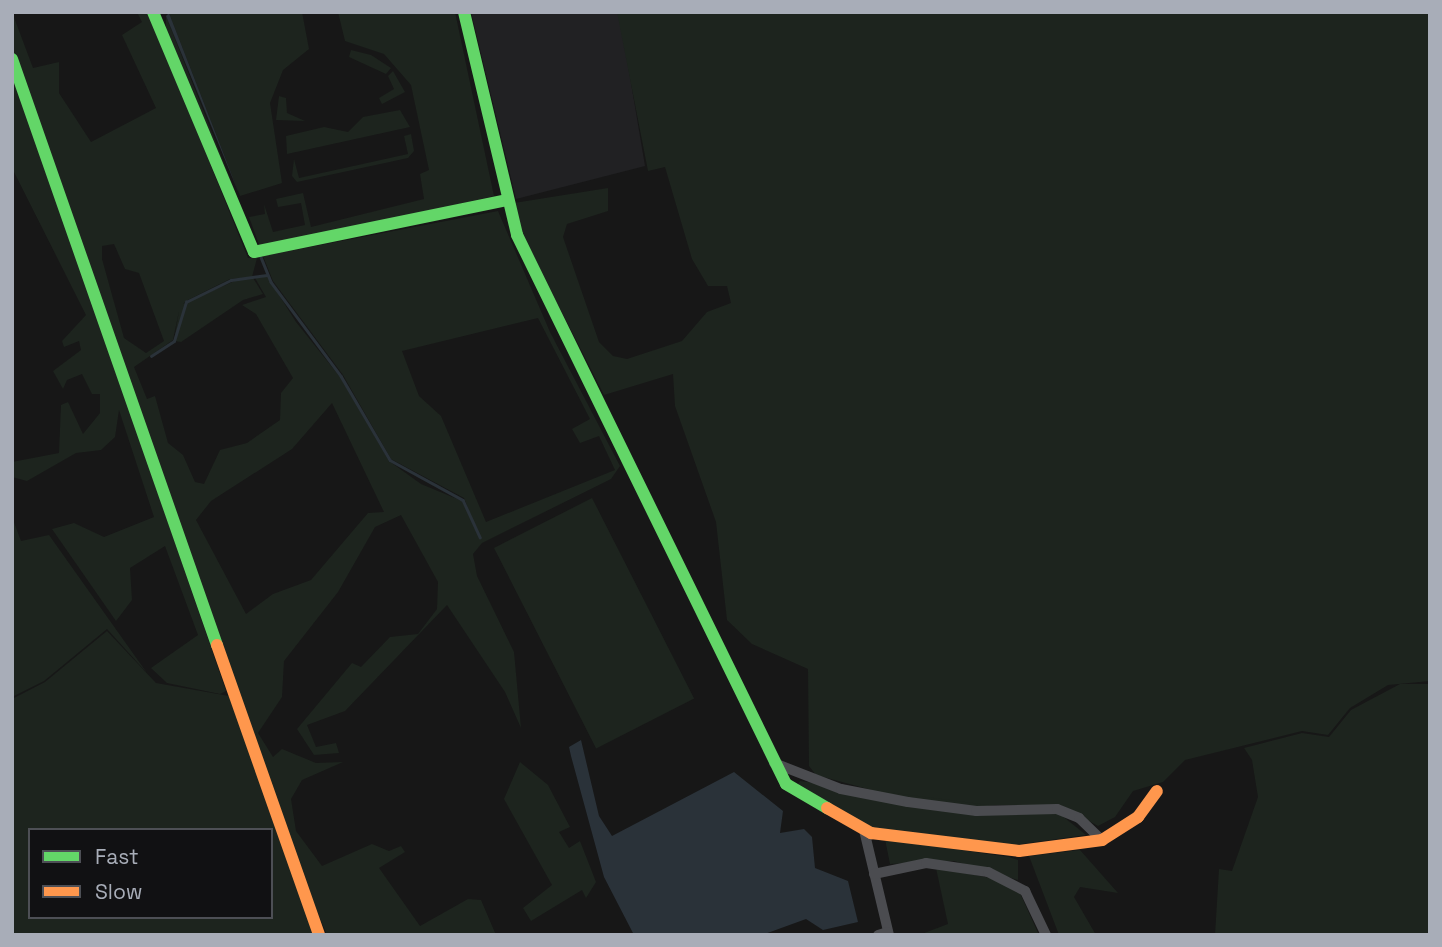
<!DOCTYPE html>
<html>
<head>
<meta charset="utf-8">
<style>
  body { margin:0 }
  #map { position:relative; width:1442px; height:947px; overflow:hidden; background:#171717; font-family:"Space Grotesk",sans-serif }
  div>[style] { position:absolute }
  .built>* { inset:0; background:#212123 }
  .green>* { inset:0; background:#1d241e; transform-origin:0 0 }
  .water>* { inset:0; background:#2a3239 }
  .stream>* { height:2.5px; margin:-1.25px; padding:0 1.25px; transform-origin:1.25px; border-radius:1.25px; background:#2a3239 }
  .street>* { height:10px; margin:-5px; padding:0 5px; transform-origin:5px; border-radius:5px; background:#4b4c50 }
  .fast>* { height:12px; margin:-6px; padding:0 6px; transform-origin:6px; border-radius:6px; background:#63d668 }
  .slow>* { height:12px; margin:-6px; padding:0 6px; transform-origin:6px; border-radius:6px; background:#ff974d }
  span { translate:-50% -50%; white-space:nowrap; text-align:center; line-height:1.15; -webkit-text-stroke:5px #111113; paint-order:stroke }
  .frame { position:absolute; inset:0; border:14px solid #a8adb8; pointer-events:none }
  .legend { position:absolute; left:28px; top:828px; width:245px; height:91px; box-sizing:border-box; background:#111113; border:2px solid #4d4f55; margin:0; padding:9px 12px; list-style:none; font-size:21px; color:#a8adb8 }
  .legend li { display:flex; align-items:center; gap:14px; height:35px }
  .legend b { width:35px; border:2px solid #4d4f55 }
</style>
</head>
<body>
<div id="map">
  <div class="built">
    <div style="clip-path:polygon(471px 12px,619px 12px,645px 166px,516px 199px)"></div>
  </div>
  <div class="green">
    <div style="clip-path:polygon(evenodd,12px 12px,33px 68px,59px 62px,59px 93px,91px 142px,156px 108px,122px 35px,142px 22px,137px 12px,149px 12px,248px 258px,257px 258px,252px 277px,230px 279px,186px 301px,183px 304px,241px 278px,253px 278px,263px 294px,243px 300px,181px 342px,174px 341px,179px 311px,173px 340px,134px 367px,147px 399px,155px 396px,168px 443px,183px 455px,195px 482px,204px 484px,220px 450px,247px 443px,280px 420px,281px 393px,293px 378px,256px 314px,242px 305px,266px 297px,255px 278px,267px 276px,296px 322px,340px 377px,389px 461px,421px 484px,462px 501px,480px 538px,464px 498px,391px 459px,343px 375px,273px 281px,263px 256px,498px 211px,550px 332px,620px 466px,611px 479px,482px 543px,473px 554px,477px 576px,514px 652px,521px 728px,505px 692px,447px 605px,345px 711px,307px 725px,316px 747px,336px 743px,339px 753px,314px 755px,297px 729px,352px 663px,361px 667px,390px 637px,418px 634px,437px 609px,438px 582px,401px 515px,375px 527px,338px 592px,284px 661px,282px 697px,258px 733px,273px 757px,282px 749px,316px 763px,343px 762px,302px 780px,291px 799px,296px 831px,322px 866px,372px 844px,389px 851px,401px 846px,405px 852px,379px 868px,420px 926px,468px 899px,481px 900px,496px 935px,327px 935px,291px 849px,29px 100px,12px 47px,12px 12px,114px 244px,125px 269px,139px 273px,164px 341px,146px 353px,124px 338px,102px 259px,102px 246px,114px 244px,12px 12px,538px 318px,590px 419px,572px 429px,580px 443px,599px 436px,615px 470px,486px 522px,441px 416px,419px 396px,402px 351px,538px 318px,12px 12px,332px 403px,384px 512px,368px 513px,311px 580px,273px 594px,246px 614px,196px 520px,211px 501px,292px 449px,332px 403px)"></div>
    <div style="clip-path:polygon(302px 12px,309px 49px,283px 70px,270px 103px,282px 183px,240px 196px,169px 13px)"></div>
    <div style="clip-path:polygon(338px 12px,455px 12px,494px 196px,261px 250px,249px 217px,265px 214px,264px 204px,273px 232px,305px 225px,301px 203px,278px 207px,276px 199px,303px 193px,311px 227px,424px 199px,420px 174px,429px 170px,411px 85px,384px 54px,345px 41px)"></div>
    <div style="clip-path:polygon(617px 12px,1430px 12px,1430px 681px,1388px 685px,1350px 708px,1328px 735px,1302px 731px,1185px 760px,1163px 782px,1133px 791px,1115px 817px,1098px 826px,1060px 805px,979px 805px,879px 792px,816px 775px,809px 766px,808px 669px,752px 644px,727px 620px,716px 522px,675px 406px,673px 374px,604px 395px,520px 230px,514px 203px,608px 188px,608px 211px,567px 224px,563px 237px,599px 342px,613px 356px,627px 359px,682px 341px,707px 312px,731px 303px,727px 286px,708px 286px,692px 259px,665px 167px,648px 171px)"></div>
    <div style="clip-path:polygon(166px 16px,237px 196px,166px 30px)"></div>
    <div style="clip-path:polygon(351px 50px,371px 55px,391px 68px,386px 74px,349px 57px)"></div>
    <div style="clip-path:polygon(12px 69px,226px 691px,220px 694px,167px 683px,151px 668px,198px 635px,165px 546px,130px 568px,132px 600px,116px 621px,52px 529px,74px 523px,104px 537px,154px 517px,119px 410px,115px 437px,101px 450px,76px 453px,27px 481px,12px 477px,12px 462px,59px 453px,61px 405px,68px 402px,83px 434px,100px 413px,100px 394px,92px 394px,82px 374px,67px 380px,63px 389px,53px 371px,81px 350px,79px 341px,64px 347px,62px 341px,86px 315px,12px 168px)"></div>
    <div style="clip-path:polygon(393px 71px,405px 92px,382px 104px,379px 98px,394px 89px,388px 76px)"></div>
    <div style="clip-path:polygon(279px 96px,286px 98px,287px 113px,305px 121px,276px 120px)"></div>
    <div style="clip-path:polygon(400px 110px,410px 127px,287px 154px,286px 136px,324px 127px,348px 132px,363px 117px)"></div>
    <div style="clip-path:polygon(411px 134px,414px 151px,408px 158px,297px 182px,292px 176px,294px 159px,299px 178px,408px 154px,404px 136px)"></div>
    <div style="left:592px;top:498px;width:225px;height:110px;rotate:63deg"></div>
    <div style="clip-path:polygon(12px 517px,21px 541px,49px 535px,147px 673px,107px 629px,44px 681px,12px 697px)"></div>
    <div style="clip-path:polygon(evenodd,107px 631px,156px 683px,229px 696px,314px 935px,12px 935px,12px 699px,45px 682px,107px 631px,30px 830px,271px 830px,271px 917px,30px 917px,30px 830px)"></div>
    <div style="clip-path:polygon(1400px 684px,1430px 684px,1430px 935px,1215px 935px,1219px 869px,1232px 871px,1258px 797px,1252px 760px,1244px 748px,1302px 733px,1329px 737px,1351px 710px)"></div>
    <div style="clip-path:polygon(520px 762px,548px 785px,570px 827px,559px 832px,569px 848px,580px 841px,596px 882px,586px 898px,582px 890px,531px 921px,523px 908px,552px 885px,504px 799px)"></div>
    <div style="clip-path:polygon(800px 781px,1060px 814px,1086px 835px,1008px 846px,873px 828px,797px 786px)"></div>
    <div style="clip-path:polygon(885px 839px,1009px 857px,1018px 860px,1018px 880px,954px 861px,890px 864px)"></div>
    <div style="clip-path:polygon(1080px 850px,1118px 893px,1080px 887px,1074px 897px,1096px 935px,1059px 935px,1029px 856px)"></div>
    <div style="clip-path:polygon(936px 868px,991px 878px,1019px 891px,1039px 935px,919px 935px,948px 924px)"></div>
  </div>
  <div class="water">
    <div style="clip-path:polygon(169px 13px,240px 196px,166px 16px)"></div>
    <div style="clip-path:polygon(581px 740px,599px 816px,612px 836px,734px 772px,783px 811px,780px 833px,804px 829px,812px 837px,815px 868px,848px 881px,858px 922px,823px 930px,806px 919px,762px 935px,634px 935px,604px 877px,571px 756px,569px 747px)"></div>
  </div>
  <div class="stream">
    <div style="left:261px;top:257px;width:27px;rotate:68deg"></div>
    <div style="left:271px;top:282px;width:117px;rotate:53.3deg"></div>
    <div style="left:341px;top:376px;width:97px;rotate:59.7deg"></div>
    <div style="left:390px;top:460px;width:83px;rotate:28.7deg"></div>
    <div style="left:463px;top:500px;width:41px;rotate:65.3deg"></div>
    <div style="left:151px;top:356px;width:27px;rotate:-33deg"></div>
    <div style="left:174px;top:341px;width:41px;rotate:-72.9deg"></div>
    <div style="left:186px;top:302px;width:50px;rotate:-26.1deg"></div>
    <div style="left:231px;top:280px;width:36px;rotate:-8deg"></div>
  </div>
  <div class="street">
    <div style="left:774px;top:763px;width:72px;rotate:21.2deg"></div>
    <div style="left:841px;top:789px;width:68px;rotate:11deg"></div>
    <div style="left:908px;top:802px;width:69px;rotate:7.5deg"></div>
    <div style="left:976px;top:811px;width:81px;rotate:-1.4deg"></div>
    <div style="left:1057px;top:809px;width:24px;rotate:22deg"></div>
    <div style="left:1079px;top:818px;width:32px;rotate:44deg"></div>
    <div style="left:864px;top:830px;width:108px;rotate:76.6deg"></div>
    <div style="left:874px;top:874px;width:53px;rotate:-11.9deg"></div>
    <div style="left:926px;top:863px;width:63px;rotate:8.3deg"></div>
    <div style="left:988px;top:872px;width:42px;rotate:27.2deg"></div>
    <div style="left:1025px;top:891px;width:49px;rotate:64.5deg"></div>
    <div style="left:878px;top:935px;width:10px;rotate:-17deg"></div>
  </div>
  <div class="fast">
    <div style="left:153px;top:12px;width:260px;rotate:67.2deg"></div>
    <div style="left:254px;top:252px;width:259px;rotate:-11.6deg"></div>
    <div style="left:464px;top:12px;width:229px;rotate:76.6deg"></div>
    <div style="left:517px;top:235px;width:611px;rotate:63.9deg"></div>
    <div style="left:786px;top:784px;width:48px;rotate:30.3deg"></div>
    <div style="left:12px;top:59px;width:621px;rotate:70.72deg"></div>
  </div>
  <div class="slow">
    <div style="left:217px;top:645px;width:307px;rotate:70.6deg"></div>
    <div style="left:827px;top:808px;width:51px;rotate:29.6deg"></div>
    <div style="left:871px;top:833px;width:149px;rotate:6.9deg"></div>
    <div style="left:1019px;top:851px;width:84px;rotate:-7.5deg"></div>
    <div style="left:1102px;top:840px;width:43px;rotate:-32.6deg"></div>
    <div style="left:1138px;top:817px;width:32px;rotate:-54deg"></div>
  </div>
  <div class="frame"></div>
  <ul class="legend">
  <li><b style="height:9px;background:#63d668"></b>Fast</li>
  <li><b style="height:9px;background:#ff974d"></b>Slow</li>
  </ul>
</div>
</body>
</html>
